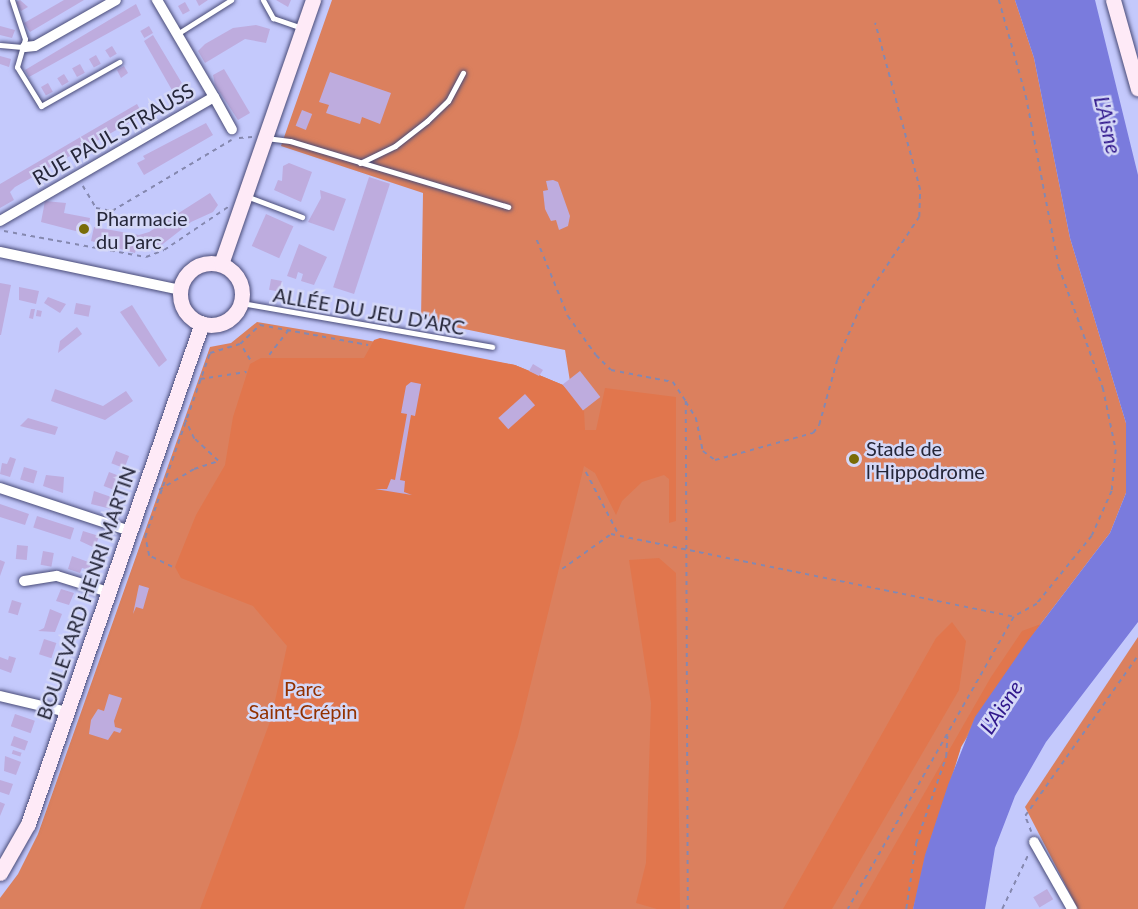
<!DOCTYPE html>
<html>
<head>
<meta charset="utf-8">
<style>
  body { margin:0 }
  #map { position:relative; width:1138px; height:909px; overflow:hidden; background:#c4c9fc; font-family:Lato,sans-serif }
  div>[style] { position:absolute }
  .green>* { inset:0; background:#db805e }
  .forest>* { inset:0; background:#e1764d }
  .water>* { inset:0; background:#7a7bdd }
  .building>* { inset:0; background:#beacde; transform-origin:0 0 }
  .path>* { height:1.5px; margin-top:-0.75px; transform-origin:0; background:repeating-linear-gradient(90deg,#8588af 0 4.5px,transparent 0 9px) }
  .roads { filter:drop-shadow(0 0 2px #494b77) drop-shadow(0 0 2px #494b77) }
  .lane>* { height:5px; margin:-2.5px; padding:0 2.5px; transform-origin:2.5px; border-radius:2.5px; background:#fff }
  .street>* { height:10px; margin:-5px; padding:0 5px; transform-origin:5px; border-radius:5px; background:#fff }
  .secondary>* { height:15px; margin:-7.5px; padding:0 7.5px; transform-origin:7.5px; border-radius:7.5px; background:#feeaf7 }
  .secondary>.ring { margin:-7.5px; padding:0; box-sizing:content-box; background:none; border:15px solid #feeaf7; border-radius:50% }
  .dots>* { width:16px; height:16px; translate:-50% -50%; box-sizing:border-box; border:3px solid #d5d8f7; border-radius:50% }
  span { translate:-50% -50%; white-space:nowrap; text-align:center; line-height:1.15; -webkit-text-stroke:5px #d5d8f7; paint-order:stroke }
  .street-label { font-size:20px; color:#252639 }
  .poi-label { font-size:20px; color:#252639 }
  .left { translate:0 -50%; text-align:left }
  .park-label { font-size:20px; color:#923100 }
  .water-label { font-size:21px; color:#2f168b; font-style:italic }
</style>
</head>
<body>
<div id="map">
  <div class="green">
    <div style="clip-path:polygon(332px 0,1015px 0,1034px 58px,1070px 238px,1126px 423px,1126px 493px,1110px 533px,1027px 642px,961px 747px,913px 909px,0 909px,0 898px,18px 874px,38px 834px,210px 347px,231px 343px,257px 322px,515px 365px,563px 385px,572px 394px,565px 350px,421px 320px,423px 193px,281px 146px)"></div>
    <div style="clip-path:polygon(1138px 637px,1138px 909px,1078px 909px,1025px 807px)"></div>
  </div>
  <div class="forest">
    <div style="clip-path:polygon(380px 338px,515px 365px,563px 385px,584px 410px,585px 430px,596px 430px,605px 388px,676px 397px,676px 521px,669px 523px,669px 479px,664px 475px,642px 482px,622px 501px,616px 515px,595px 473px,584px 466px,518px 736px,464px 909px,200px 909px,271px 719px,287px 646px,253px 606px,181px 578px,175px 567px,196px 515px,225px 465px,233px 417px,250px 364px,261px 358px,364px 358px,374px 340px)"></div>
    <div style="clip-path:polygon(659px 558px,676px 573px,680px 909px,657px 909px,636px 903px,646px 863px,651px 703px,629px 560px)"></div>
    <div style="clip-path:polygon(952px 622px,966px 641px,959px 690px,832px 909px,783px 909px,936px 638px)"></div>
    <div style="clip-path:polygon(1041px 624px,975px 717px,961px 747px,925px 855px,913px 909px,858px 909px,991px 677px,1022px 631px)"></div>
  </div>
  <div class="water">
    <div style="clip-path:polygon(1015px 0,1095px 0,1138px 175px,1138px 622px,1046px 742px,1015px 796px,995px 848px,985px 909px,913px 909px,925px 855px,948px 785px,975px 717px,1027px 642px,1110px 533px,1126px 493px,1126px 423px,1070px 238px,1034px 58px)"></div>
  </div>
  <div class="building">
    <div style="clip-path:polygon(20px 0,28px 7px,21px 11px,16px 2px)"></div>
    <div style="clip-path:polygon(64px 0,84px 0,30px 32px,24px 23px)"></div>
    <div style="clip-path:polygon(196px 0,208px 0,199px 6px)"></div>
    <div style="clip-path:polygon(276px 0,291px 0,288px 7px)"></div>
    <div style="left:185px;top:2px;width:10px;height:8px;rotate:61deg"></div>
    <div style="clip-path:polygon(136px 4px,141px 15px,29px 77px,25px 70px)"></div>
    <div style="clip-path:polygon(256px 25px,270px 29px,266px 43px,245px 39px,205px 63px,198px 51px,205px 44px,233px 28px)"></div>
    <div style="clip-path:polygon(0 26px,15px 30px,12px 38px,0 35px)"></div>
    <div style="left:149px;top:26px;width:8px;height:10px;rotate:60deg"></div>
    <div style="clip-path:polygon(153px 35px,189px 95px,191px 100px,181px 106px,144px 41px)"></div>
    <div style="left:112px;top:46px;width:9px;height:8px;rotate:58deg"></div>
    <div style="left:96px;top:55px;width:10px;height:8px;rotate:61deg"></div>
    <div style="clip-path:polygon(0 56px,11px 59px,9px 67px,0 64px)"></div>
    <div style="left:80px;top:64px;width:10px;height:9px;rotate:61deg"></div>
    <div style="clip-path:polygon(124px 66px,128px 73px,121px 78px,117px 70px)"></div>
    <div style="clip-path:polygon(224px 69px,250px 113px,238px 120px,215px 85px,213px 75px)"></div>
    <div style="clip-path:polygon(330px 72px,391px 93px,380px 124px,362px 117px,360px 124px,326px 113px,329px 105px,319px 102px)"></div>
    <div style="left:64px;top:74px;width:9px;height:8px;rotate:58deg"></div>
    <div style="left:48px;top:83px;width:10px;height:8px;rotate:61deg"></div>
    <div style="clip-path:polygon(137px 104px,143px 115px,15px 187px,10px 192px,14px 200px,0 208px,0 184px)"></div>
    <div style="left:302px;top:110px;width:11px;height:17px;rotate:22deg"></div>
    <div style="clip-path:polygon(206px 123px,213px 135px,144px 175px,137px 163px,145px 159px,143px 156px)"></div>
    <div style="clip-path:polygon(289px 163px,312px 172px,301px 202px,274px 190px,278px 180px,282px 181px,283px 166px)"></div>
    <div style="left:369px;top:177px;width:22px;height:116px;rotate:18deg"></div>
    <div style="clip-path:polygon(553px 180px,558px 182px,570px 216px,568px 226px,559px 230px,556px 220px,551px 221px,545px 209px,543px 191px,548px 190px,546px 181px)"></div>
    <div style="clip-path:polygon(320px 190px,346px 199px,334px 231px,308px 222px,321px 198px)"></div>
    <div style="clip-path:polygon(210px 193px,218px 205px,213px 212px,191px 222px,159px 247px,157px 244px,136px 249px,135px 253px,91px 241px,94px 227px,139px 235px,149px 232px)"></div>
    <div style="clip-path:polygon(45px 201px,66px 203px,64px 213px,90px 218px,87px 234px,41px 222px)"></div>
    <div style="left:266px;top:214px;width:30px;height:35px;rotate:24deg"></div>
    <div style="clip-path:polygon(299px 244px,327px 257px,314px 285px,301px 281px,303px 274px,298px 272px,296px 279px,287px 276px)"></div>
    <div style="left:271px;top:279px;width:11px;height:11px;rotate:10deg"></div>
    <div style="clip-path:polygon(0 283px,11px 285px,1px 335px,0 335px)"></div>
    <div style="clip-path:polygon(19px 287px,39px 291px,36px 304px,19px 300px)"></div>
    <div style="clip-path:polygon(48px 297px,66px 304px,60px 313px,44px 303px)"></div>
    <div style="left:76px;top:303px;width:15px;height:11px;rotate:11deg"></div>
    <div style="clip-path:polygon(132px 305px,167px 360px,159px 367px,120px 312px)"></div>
    <div style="clip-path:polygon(31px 309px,35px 309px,33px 319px,29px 318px)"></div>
    <div style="left:37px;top:310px;width:5px;height:6px;rotate:11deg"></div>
    <div style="clip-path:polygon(77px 327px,82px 334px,58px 353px,60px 341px)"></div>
    <div style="clip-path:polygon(533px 364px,543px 370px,539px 376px,529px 371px)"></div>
    <div style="left:580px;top:371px;width:33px;height:22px;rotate:52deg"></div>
    <div style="clip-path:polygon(411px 382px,421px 384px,415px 416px,411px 415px,400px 480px,405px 481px,404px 492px,412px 495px,375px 489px,387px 489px,391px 479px,395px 480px,407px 414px,401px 413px,406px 386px)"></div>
    <div style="clip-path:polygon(55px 389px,103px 406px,126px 391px,133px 401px,105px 420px,51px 401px)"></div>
    <div style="left:525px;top:394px;width:15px;height:36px;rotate:48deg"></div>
    <div style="clip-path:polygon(28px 418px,58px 427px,55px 435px,20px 426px)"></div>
    <div style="left:116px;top:451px;width:14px;height:13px;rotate:21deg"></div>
    <div style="clip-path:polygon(10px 457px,16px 459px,10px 477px,0 474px,2px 463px,7px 464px)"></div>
    <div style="left:24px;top:467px;width:14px;height:13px;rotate:17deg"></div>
    <div style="left:109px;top:472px;width:14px;height:15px;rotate:21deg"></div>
    <div style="clip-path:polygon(46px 475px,64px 477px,63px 493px,43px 486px)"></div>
    <div style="clip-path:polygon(94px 491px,114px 498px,111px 509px,91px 504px)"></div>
    <div style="clip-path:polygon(0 504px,29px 514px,25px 525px,0 517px)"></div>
    <div style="left:37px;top:516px;width:39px;height:12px;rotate:18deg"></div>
    <div style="clip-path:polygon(83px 531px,99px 536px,95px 548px,80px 541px)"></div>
    <div style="left:17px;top:545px;width:11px;height:14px;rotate:5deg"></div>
    <div style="left:43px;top:551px;width:11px;height:14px;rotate:10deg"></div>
    <div style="clip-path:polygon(72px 556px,91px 563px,89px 570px,82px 568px,80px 573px,68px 569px)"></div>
    <div style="clip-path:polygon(0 560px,5px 562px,0 576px)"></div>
    <div style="clip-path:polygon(139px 585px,149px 588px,143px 609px,136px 607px,133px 614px)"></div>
    <div style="clip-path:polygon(61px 589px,74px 593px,69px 605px,56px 601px)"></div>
    <div style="left:12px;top:600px;width:10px;height:13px;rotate:17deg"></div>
    <div style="clip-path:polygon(50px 609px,62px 614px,55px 632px,38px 631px,44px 628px)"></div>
    <div style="left:44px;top:639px;width:13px;height:16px;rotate:18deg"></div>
    <div style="clip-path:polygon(9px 656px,16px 658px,11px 673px,0 669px,0 657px,8px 660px)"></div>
    <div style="clip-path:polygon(109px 694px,122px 698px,114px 721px,115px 727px,122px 729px,120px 733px,114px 731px,108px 740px,89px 734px,91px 720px,98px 709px,104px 711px)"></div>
    <div style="left:15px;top:714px;width:21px;height:13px;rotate:19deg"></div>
    <div style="left:14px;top:736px;width:15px;height:10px;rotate:20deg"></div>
    <div style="left:13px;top:750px;width:9px;height:4px;rotate:18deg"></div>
    <div style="clip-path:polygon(5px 756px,21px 762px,16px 775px,4px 771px)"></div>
    <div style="clip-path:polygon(0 780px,13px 784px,9px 795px,0 792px)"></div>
    <div style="clip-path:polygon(0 802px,5px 804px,0 816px)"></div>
    <div style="left:1047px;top:889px;width:12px;height:16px;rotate:59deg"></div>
  </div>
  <div class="path">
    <div style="left:999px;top:0;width:100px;rotate:74.3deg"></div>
    <div style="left:1026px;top:96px;width:174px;rotate:79.1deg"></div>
    <div style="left:1059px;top:267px;width:129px;rotate:70deg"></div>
    <div style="left:1103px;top:388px;width:63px;rotate:78.2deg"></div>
    <div style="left:1116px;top:450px;width:41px;rotate:95.6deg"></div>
    <div style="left:1112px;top:491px;width:49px;rotate:114deg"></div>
    <div style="left:1092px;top:536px;width:87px;rotate:129deg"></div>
    <div style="left:1037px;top:604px;width:26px;rotate:151deg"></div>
    <div style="left:239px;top:138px;width:13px;rotate:-4deg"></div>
    <div style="left:83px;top:186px;width:26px;rotate:59deg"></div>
    <div style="left:96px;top:208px;width:16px;rotate:11deg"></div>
    <div style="left:112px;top:211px;width:139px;rotate:-30.8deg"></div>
    <div style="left:4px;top:231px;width:144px;rotate:10.4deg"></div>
    <div style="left:146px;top:257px;width:19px;rotate:-21deg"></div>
    <div style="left:164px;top:250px;width:77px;rotate:-33.9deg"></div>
    <div style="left:537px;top:240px;width:82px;rotate:67.8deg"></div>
    <div style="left:568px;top:316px;width:48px;rotate:54.3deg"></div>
    <div style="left:596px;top:355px;width:21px;rotate:45deg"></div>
    <div style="left:611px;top:370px;width:63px;rotate:11deg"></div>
    <div style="left:673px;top:382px;width:23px;rotate:56deg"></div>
    <div style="left:686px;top:401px;width:508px;rotate:89.77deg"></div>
    <div style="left:269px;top:355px;width:31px;rotate:-52deg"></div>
    <div style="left:250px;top:360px;width:19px;rotate:-122deg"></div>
    <div style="left:240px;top:344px;width:28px;rotate:-44deg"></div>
    <div style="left:260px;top:325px;width:110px;rotate:10.5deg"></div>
    <div style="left:200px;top:379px;width:47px;rotate:-8.7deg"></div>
    <div style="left:686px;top:402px;width:19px;rotate:58deg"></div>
    <div style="left:696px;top:418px;width:34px;rotate:78deg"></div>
    <div style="left:703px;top:451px;width:15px;rotate:37deg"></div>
    <div style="left:715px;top:460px;width:102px;rotate:-15.4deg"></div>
    <div style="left:813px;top:433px;width:10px;rotate:-53deg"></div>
    <div style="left:819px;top:425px;width:67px;rotate:-74.5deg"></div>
    <div style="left:837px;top:360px;width:62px;rotate:-66.3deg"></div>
    <div style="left:862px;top:303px;width:103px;rotate:-56.5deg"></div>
    <div style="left:919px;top:217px;width:27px;rotate:-88deg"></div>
    <div style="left:920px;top:190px;width:173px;rotate:-105.1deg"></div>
    <div style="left:586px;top:472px;width:71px;rotate:62.4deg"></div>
    <div style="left:159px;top:490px;width:41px;rotate:-31deg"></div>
    <div style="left:194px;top:469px;width:25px;rotate:-18deg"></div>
    <div style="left:218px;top:461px;width:33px;rotate:-137deg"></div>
    <div style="left:194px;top:439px;width:21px;rotate:-115deg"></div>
    <div style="left:172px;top:567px;width:25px;rotate:-154deg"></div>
    <div style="left:149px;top:556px;width:19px;rotate:-102deg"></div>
    <div style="left:145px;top:537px;width:190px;rotate:-70.6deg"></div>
    <div style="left:208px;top:358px;width:5px;rotate:-68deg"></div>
    <div style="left:210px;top:353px;width:31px;rotate:-17deg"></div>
    <div style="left:562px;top:569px;width:60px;rotate:-35.5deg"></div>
    <div style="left:611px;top:534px;width:411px;rotate:11.6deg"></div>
    <div style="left:1014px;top:617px;width:336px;rotate:119.6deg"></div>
    <div style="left:1031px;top:832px;width:17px;rotate:-111deg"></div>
    <div style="left:1025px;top:816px;width:197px;rotate:-54.9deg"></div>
    <div style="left:906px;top:909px;width:67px;rotate:-81.4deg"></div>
    <div style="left:916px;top:843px;width:91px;rotate:-70.8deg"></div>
    <div style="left:946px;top:757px;width:21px;rotate:-87deg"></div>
    <div style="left:1002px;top:909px;width:62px;rotate:-64.3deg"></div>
  </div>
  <div class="roads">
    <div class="lane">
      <div style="left:12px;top:0;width:41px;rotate:71.6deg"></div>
      <div style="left:25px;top:39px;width:29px;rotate:106deg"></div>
      <div style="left:17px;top:67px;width:46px;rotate:58.4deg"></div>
      <div style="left:41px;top:106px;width:90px;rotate:-29.4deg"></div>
      <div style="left:263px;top:0;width:21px;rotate:61deg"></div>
      <div style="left:273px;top:18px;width:31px;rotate:19deg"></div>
      <div style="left:177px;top:34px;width:64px;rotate:-32.2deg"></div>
      <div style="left:0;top:45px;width:25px;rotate:5deg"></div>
      <div style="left:266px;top:138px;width:24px;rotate:7deg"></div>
      <div style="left:290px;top:141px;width:228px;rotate:16.8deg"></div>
      <div style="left:360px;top:163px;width:39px;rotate:-26deg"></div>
      <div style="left:395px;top:146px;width:41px;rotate:-38deg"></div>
      <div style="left:427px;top:121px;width:29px;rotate:-44deg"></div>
      <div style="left:448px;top:101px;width:32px;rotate:-62deg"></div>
      <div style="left:246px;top:196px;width:60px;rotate:20.6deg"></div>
      <div style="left:241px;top:303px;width:255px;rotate:9.9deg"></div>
    </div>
    <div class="street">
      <div style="left:25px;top:47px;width:10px;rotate:-6deg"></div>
      <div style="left:35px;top:46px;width:93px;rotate:-29.6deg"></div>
      <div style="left:214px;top:97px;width:37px;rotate:61deg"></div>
      <div style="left:0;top:221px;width:247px;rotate:-30.1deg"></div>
      <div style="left:214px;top:97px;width:113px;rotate:-120.4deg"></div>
      <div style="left:0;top:252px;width:184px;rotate:11.9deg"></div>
      <div style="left:0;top:488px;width:137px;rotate:18.3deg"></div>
      <div style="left:24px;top:581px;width:33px;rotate:-9deg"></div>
      <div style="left:57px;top:576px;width:53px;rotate:17.4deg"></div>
      <div style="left:0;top:696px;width:69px;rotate:13.4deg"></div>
      <div style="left:1034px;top:842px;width:77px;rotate:60.4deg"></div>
    </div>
    <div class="secondary">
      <div style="left:1113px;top:0;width:92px;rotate:74.3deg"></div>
      <div class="ring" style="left:180px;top:263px;width:47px;height:47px"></div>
      <div style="left:221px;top:264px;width:280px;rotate:-70.8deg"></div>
      <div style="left:0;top:873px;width:56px;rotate:-60.3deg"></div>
      <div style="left:28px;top:824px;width:530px;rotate:-70.85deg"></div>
    </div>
  </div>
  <div class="dots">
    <div style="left:84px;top:229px;background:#796c07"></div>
    <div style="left:854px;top:459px;background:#796c07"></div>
  </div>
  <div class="street-label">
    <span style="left:113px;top:134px;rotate:-30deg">RUE PAUL STRAUSS</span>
    <span style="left:369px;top:311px;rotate:10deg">ALLÉE DU JEU D'ARC</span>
    <span style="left:86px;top:593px;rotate:-71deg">BOULEVARD HENRI MARTIN</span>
  </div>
  <div class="poi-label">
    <span class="left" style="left:96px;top:230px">Pharmacie<br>du Parc</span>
    <span class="left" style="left:866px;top:460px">Stade de<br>l'Hippodrome</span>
  </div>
  <div class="park-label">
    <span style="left:303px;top:700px">Parc<br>Saint-Crépin</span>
  </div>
  <div class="water-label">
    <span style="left:1108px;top:125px;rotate:77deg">L'Aisne</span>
    <span style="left:1001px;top:707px;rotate:-56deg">L'Aisne</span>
  </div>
</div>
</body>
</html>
